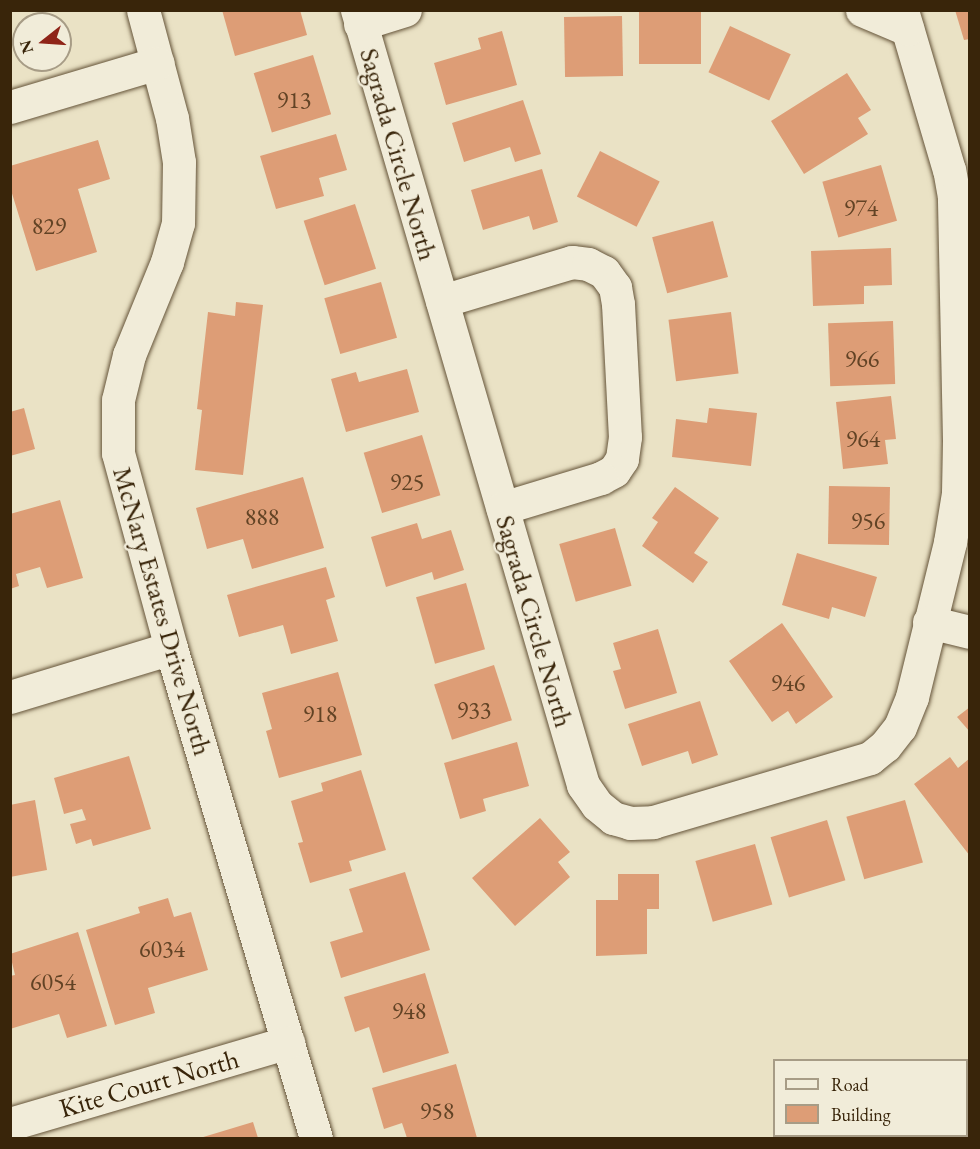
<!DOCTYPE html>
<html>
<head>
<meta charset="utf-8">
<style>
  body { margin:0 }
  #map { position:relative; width:980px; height:1149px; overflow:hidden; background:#eae2c5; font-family:"EB Garamond",serif }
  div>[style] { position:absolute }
  .building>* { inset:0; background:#dd9d76; transform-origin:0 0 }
  .roads { filter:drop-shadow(0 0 2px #655439) drop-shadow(0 0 2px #655439) }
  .minor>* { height:33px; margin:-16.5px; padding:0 16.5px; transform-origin:16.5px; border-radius:16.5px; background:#f1ecd9 }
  span { translate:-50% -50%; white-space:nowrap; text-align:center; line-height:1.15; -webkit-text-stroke:5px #f1ecd9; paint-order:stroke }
  .number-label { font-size:24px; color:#624325 }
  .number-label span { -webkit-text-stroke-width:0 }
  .street-label { font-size:27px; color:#39250a }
  .frame { position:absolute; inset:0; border:12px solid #39250a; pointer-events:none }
  .legend { position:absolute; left:773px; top:1059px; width:195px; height:78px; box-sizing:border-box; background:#f1ecd9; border:2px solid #a79c86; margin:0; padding:8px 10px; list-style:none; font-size:18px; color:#39250a }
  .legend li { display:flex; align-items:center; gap:12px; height:30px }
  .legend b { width:30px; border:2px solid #a79c86 }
  .north { position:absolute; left:12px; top:12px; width:60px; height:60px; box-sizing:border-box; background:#f1ecd9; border:2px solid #a79c86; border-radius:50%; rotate:253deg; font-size:16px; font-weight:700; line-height:24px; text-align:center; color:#39250a }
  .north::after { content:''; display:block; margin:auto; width:21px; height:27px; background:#8f2418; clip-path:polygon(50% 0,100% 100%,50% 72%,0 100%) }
</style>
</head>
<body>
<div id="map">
  <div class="building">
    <div style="clip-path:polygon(222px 10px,300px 10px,307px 35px,235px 56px)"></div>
    <div style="left:639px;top:10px;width:62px;height:54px"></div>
    <div style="clip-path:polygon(955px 10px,970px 10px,970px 39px,964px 40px)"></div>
    <div style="left:622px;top:16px;width:60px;height:58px;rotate:89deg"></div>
    <div style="left:730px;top:26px;width:67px;height:51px;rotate:25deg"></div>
    <div style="clip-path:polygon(502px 31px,517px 85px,446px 105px,434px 63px,481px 49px,478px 38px)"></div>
    <div style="left:313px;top:55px;width:62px;height:62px;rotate:73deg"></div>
    <div style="clip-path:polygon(847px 73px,871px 110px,858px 118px,868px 134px,804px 174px,771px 121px)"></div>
    <div style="clip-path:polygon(523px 100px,541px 154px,515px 162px,510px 147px,464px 162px,452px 123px)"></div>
    <div style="clip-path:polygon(336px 134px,347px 170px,319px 178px,324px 196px,276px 209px,260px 156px)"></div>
    <div style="clip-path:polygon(98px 140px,110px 179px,78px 189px,97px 252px,36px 271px,10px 187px,10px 166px)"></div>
    <div style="left:600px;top:151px;width:67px;height:51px;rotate:27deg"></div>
    <div style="left:881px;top:165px;width:58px;height:61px;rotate:74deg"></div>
    <div style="clip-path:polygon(542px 169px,558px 222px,533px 230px,529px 216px,483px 230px,471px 190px)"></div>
    <div style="left:355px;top:204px;width:68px;height:54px;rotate:72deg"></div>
    <div style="left:713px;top:221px;width:58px;height:63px;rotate:75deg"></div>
    <div style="clip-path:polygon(891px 248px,892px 285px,864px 286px,864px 304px,813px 306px,811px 251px)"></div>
    <div style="left:381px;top:282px;width:58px;height:59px;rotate:74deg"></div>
    <div style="clip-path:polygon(236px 302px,263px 305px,243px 475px,195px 470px,202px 410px,197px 409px,208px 312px,235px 316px)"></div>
    <div style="left:731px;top:312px;width:62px;height:63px;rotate:83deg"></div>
    <div style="left:893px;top:321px;width:63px;height:65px;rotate:88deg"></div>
    <div style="clip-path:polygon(407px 369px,419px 412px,346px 432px,331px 379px,356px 372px,359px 382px)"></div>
    <div style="clip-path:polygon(891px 396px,896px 439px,885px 440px,888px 464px,843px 469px,836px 402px)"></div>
    <div style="clip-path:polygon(24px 408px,35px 449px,10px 456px,10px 412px)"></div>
    <div style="clip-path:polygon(709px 408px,757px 413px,751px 466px,672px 457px,676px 419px,707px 423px)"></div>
    <div style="left:422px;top:435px;width:63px;height:61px;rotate:73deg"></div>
    <div style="clip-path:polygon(303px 477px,324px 548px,252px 569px,243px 539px,207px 549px,196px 508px)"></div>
    <div style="left:829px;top:486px;width:61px;height:58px;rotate:1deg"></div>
    <div style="clip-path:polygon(675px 487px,719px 518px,694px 553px,708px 562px,693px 583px,642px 546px,658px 522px,652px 518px)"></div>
    <div style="clip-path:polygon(60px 500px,83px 578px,47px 588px,40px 567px,16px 574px,19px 586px,10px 589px,10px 514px)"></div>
    <div style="clip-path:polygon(417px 523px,422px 539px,451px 530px,464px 570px,434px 580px,432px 572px,386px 587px,371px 537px)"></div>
    <div style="left:615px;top:528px;width:60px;height:58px;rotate:74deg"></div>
    <div style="clip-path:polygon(797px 553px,877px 577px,865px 617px,832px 607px,829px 619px,782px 605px)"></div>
    <div style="clip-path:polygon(326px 567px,335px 597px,326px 600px,338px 641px,291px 654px,283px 625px,239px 637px,227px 595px)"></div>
    <div style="left:466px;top:583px;width:69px;height:52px;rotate:74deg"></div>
    <div style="clip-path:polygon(782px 623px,833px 697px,796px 724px,788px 711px,772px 722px,729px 661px)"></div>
    <div style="clip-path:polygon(658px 629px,677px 693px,625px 709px,613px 671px,621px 669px,613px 643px)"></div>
    <div style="left:494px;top:665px;width:58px;height:63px;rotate:72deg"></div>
    <div style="clip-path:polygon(338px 672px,362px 755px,279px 778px,266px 731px,272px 729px,262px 693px)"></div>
    <div style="clip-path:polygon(700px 701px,718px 755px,692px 764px,688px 751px,642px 766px,628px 724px)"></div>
    <div style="clip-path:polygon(970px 707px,970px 732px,957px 717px)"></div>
    <div style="clip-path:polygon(517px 742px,529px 786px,483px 799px,486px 811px,460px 819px,444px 763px)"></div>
    <div style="clip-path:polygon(129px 756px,151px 829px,93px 846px,91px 839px,76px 844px,70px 824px,86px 820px,82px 809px,64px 814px,54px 778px)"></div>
    <div style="clip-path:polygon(950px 757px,958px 768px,970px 758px,970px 856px,914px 784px)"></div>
    <div style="clip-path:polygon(361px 770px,386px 850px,349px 861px,352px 871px,310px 883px,298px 843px,303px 842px,291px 801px,323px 791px,321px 783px)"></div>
    <div style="clip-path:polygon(35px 800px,47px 870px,10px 877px,10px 805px)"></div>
    <div style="left:905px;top:800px;width:65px;height:61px;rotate:74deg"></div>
    <div style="clip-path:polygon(540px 818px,570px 852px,558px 862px,570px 877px,515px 926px,472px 878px)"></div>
    <div style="left:827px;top:820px;width:63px;height:59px;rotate:73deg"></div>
    <div style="left:755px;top:844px;width:63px;height:62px;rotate:74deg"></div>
    <div style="clip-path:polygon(405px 872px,430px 950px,341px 978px,330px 942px,363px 932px,349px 889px)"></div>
    <div style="clip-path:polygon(618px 874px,659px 874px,659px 909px,647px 909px,647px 954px,596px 956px,596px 900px,618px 900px)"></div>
    <div style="clip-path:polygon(168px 898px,174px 917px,191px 912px,208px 970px,148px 988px,155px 1013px,115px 1025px,86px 930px,140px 913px,138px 907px)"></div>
    <div style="clip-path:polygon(78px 932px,107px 1026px,67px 1038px,59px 1014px,10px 1029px,10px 976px,15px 975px,10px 954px)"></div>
    <div style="clip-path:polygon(425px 973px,449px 1053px,383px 1073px,369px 1027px,355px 1032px,344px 997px)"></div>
    <div style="clip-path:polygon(456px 1064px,477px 1138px,407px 1138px,402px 1123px,384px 1129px,372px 1088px)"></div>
    <div style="clip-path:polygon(253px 1122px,258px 1138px,200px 1138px)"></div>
  </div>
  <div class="roads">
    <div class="minor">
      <div style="left:143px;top:10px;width:112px;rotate:75deg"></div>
      <div style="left:172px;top:118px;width:45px;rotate:81deg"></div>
      <div style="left:179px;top:162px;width:61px;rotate:90.9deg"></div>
      <div style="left:178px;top:223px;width:41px;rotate:105.8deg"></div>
      <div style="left:167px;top:262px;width:100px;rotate:112.2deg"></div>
      <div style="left:129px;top:355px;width:46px;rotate:103.7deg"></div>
      <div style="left:118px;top:400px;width:53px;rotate:90deg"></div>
      <div style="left:118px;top:453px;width:202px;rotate:74.8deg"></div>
      <div style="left:171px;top:648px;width:511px;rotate:73.52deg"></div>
      <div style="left:357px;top:10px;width:807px;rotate:73.74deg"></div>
      <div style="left:583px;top:785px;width:24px;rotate:55deg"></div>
      <div style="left:597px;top:805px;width:21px;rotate:39deg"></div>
      <div style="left:613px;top:818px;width:18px;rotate:16deg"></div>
      <div style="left:630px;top:823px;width:23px;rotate:-2deg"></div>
      <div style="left:653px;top:822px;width:226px;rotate:-16.4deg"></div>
      <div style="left:870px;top:758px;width:19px;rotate:-39deg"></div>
      <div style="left:885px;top:746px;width:24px;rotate:-52deg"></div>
      <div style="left:900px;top:727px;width:32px;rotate:-68deg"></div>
      <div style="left:912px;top:697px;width:160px;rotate:-76.2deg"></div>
      <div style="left:950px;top:542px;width:50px;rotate:-80.7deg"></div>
      <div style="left:958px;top:493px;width:53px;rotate:-88.9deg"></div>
      <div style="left:959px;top:440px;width:243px;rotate:-91.2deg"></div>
      <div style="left:954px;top:197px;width:27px;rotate:-100deg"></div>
      <div style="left:949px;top:170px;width:167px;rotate:-106.4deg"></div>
      <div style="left:862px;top:10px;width:49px;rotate:22.9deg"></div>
      <div style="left:360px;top:24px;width:47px;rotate:-17.3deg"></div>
      <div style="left:10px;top:107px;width:154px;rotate:-16.6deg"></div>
      <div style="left:442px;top:301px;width:136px;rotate:-16.7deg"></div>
      <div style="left:572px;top:262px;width:16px;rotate:7deg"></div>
      <div style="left:588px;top:264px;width:18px;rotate:27deg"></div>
      <div style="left:604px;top:272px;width:19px;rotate:54deg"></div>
      <div style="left:615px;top:287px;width:17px;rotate:80deg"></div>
      <div style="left:618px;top:304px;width:133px;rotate:87deg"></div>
      <div style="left:625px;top:437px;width:22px;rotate:98deg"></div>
      <div style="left:622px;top:459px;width:14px;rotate:124deg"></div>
      <div style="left:614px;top:471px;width:15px;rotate:152deg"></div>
      <div style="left:601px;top:478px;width:103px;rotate:163.1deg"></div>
      <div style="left:929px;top:622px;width:42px;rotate:13.7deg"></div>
      <div style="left:10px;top:697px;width:168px;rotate:-16.9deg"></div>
      <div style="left:10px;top:1124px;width:290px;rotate:-16.4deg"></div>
    </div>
  </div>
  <div class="number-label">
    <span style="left:294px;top:100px">913</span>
    <span style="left:861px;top:208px">974</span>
    <span style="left:49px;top:226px">829</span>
    <span style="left:862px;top:359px">966</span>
    <span style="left:863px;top:439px">964</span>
    <span style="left:407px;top:482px">925</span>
    <span style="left:262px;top:517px">888</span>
    <span style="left:868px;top:521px">956</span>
    <span style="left:788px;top:683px">946</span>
    <span style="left:474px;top:710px">933</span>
    <span style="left:320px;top:714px">918</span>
    <span style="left:162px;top:949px">6034</span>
    <span style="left:53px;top:982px">6054</span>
    <span style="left:409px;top:1011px">948</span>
    <span style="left:437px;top:1111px">958</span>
  </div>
  <div class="street-label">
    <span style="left:399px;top:154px;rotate:74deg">Sagrada Circle North</span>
    <span style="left:163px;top:611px;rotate:74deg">McNary Estates Drive North</span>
    <span style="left:535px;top:621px;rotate:74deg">Sagrada Circle North</span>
    <span style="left:149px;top:1083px;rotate:-16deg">Kite Court North</span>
  </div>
  <div class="frame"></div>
  <ul class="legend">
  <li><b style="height:8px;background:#f1ecd9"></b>Road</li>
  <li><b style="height:16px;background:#dd9d76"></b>Building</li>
  </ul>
  <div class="north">N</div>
</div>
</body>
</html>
